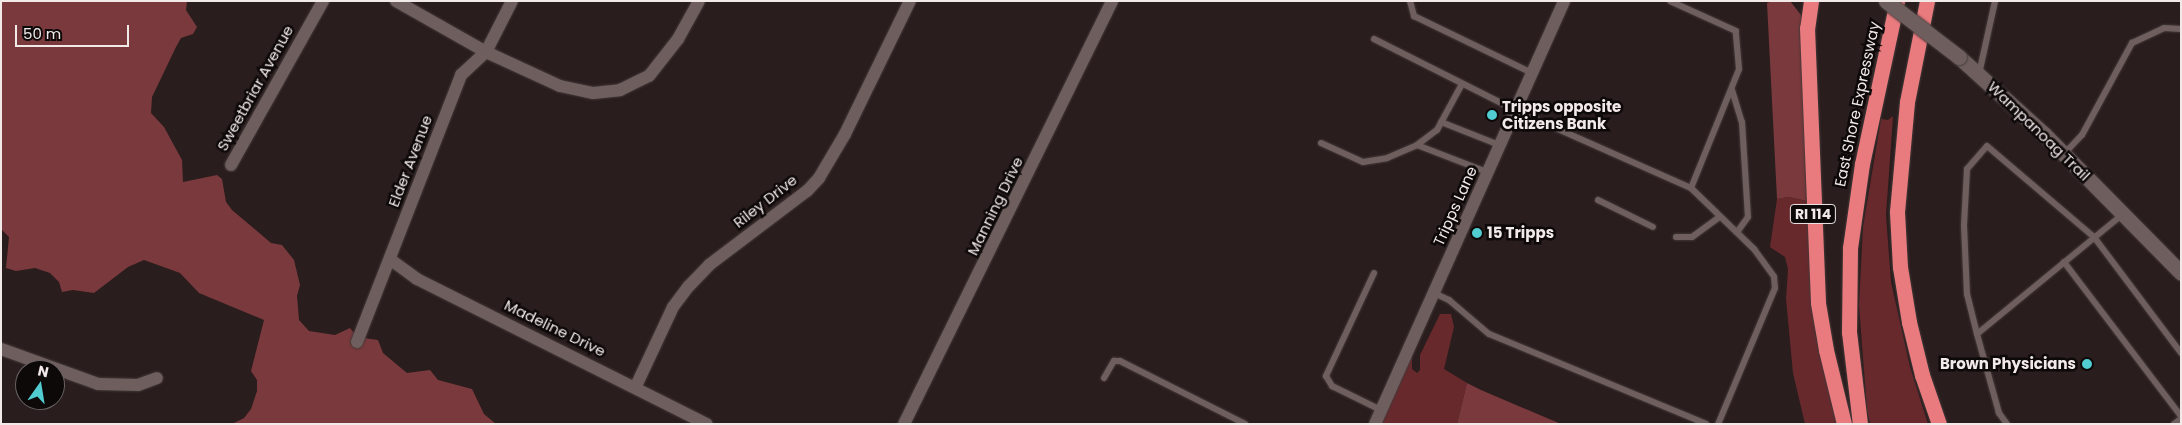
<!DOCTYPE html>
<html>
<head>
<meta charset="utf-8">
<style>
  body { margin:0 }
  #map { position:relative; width:2182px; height:425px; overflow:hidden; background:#2a1d1d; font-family:Poppins,sans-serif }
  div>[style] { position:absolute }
  .green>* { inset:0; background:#68292d }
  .forest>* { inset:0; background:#7a393c }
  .roads { filter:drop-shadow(0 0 1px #433939) drop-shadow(0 0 1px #433939) }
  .service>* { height:6px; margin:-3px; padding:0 3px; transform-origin:3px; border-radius:3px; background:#6e5f5e }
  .minor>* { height:12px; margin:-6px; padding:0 6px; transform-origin:6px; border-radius:6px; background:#6e5f5e }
  .secondary>* { height:15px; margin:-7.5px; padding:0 7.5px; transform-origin:7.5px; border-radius:7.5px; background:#6e5f5e }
  .motorway>* { height:15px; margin:-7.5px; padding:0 7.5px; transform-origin:7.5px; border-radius:7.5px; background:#e97b7f }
  .bridges { filter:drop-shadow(0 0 1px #433939) drop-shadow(0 0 1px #433939) }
  .secondary-bridge>* { height:15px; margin:-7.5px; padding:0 7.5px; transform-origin:7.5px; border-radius:7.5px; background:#6e5f5e }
  .dots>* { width:14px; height:14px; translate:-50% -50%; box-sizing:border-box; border:2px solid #0e0909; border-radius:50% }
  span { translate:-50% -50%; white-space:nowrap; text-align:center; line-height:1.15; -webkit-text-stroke:5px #0e0909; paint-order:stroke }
  .shield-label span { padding:1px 4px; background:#0e0909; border:1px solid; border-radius:4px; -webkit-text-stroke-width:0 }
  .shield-label { font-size:14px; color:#f2e9e9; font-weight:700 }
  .street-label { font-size:15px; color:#f2e9e9 }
  .poi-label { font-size:15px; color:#f2e9e9; font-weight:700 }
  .left { translate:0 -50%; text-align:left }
  .right { translate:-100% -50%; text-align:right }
  .frame { position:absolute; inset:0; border:2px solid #f2e9e9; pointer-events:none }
  .north { position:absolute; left:15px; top:360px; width:50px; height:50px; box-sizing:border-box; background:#0e0909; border:1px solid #696363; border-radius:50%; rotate:13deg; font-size:14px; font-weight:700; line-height:20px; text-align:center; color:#f2e9e9 }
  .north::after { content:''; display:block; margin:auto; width:18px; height:22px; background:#51ccd1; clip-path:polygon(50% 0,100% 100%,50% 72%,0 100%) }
  .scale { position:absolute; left:15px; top:25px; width:114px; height:22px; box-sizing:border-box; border:2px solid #f2e9e9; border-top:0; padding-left:6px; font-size:15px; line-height:18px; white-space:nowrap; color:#f2e9e9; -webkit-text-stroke:4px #0e0909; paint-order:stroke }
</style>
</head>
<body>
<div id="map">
  <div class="green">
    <div style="clip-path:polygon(1893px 116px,1886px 215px,1891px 282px,1910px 367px,1928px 424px,1870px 424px,1867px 410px,1859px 305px,1863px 227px,1881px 119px,1888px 120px)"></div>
    <div style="clip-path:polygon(1789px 197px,1807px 201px,1816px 337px,1838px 424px,1805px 424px,1793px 373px,1786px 299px,1788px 269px,1785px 257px,1770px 247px,1777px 199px)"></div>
    <div style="clip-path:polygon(1440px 314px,1451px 314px,1454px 327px,1444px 369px,1467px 383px,1457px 424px,1374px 424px,1412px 348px,1412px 369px,1417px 373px,1420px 370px,1420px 355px)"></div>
  </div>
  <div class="forest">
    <div style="clip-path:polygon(1px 1px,187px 1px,186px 10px,197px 27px,193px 34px,181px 38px,176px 47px,152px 97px,151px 113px,164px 127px,182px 160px,183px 182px,217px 175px,222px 179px,226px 202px,232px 210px,271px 243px,282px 245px,294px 260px,300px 285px,297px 296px,299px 320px,309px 331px,335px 335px,350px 328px,357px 337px,378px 340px,383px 353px,407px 373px,430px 370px,438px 380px,472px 389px,484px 414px,496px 424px,232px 424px,244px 418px,251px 409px,257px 391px,257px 380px,251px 371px,264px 320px,199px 293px,180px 273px,144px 260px,128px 267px,94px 293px,73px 290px,62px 292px,59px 282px,50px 273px,35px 268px,16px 271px,6px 268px,9px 237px,1px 229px)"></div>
    <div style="clip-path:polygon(1772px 1px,1790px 1px,1801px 15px,1807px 201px,1789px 197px,1777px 199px,1767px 3px)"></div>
    <div style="clip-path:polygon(1467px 383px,1481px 390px,1561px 424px,1457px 424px)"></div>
  </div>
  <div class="roads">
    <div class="service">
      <div style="left:1410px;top:1px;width:16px;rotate:75deg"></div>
      <div style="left:1414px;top:16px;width:131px;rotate:25.8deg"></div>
      <div style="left:1374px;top:39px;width:158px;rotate:26.7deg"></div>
      <div style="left:1515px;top:110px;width:193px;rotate:23.9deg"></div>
      <div style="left:1691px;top:188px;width:128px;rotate:-68deg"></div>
      <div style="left:1739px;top:69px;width:38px;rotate:-95deg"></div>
      <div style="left:1736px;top:31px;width:72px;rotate:-155.6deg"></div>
      <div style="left:1979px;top:74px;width:75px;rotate:-77.6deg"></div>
      <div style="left:1732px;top:90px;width:34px;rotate:73deg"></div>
      <div style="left:1742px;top:122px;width:95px;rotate:86.4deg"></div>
      <div style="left:1748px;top:217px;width:19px;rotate:126deg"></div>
      <div style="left:1441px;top:122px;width:62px;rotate:21.6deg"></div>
      <div style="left:1321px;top:143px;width:46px;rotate:24.3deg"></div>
      <div style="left:1363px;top:162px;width:24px;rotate:-9deg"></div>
      <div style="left:1387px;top:158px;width:33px;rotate:-23deg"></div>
      <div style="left:1417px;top:145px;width:25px;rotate:-37deg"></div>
      <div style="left:1437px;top:130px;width:52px;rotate:-61.5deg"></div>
      <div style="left:1417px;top:145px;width:75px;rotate:21.1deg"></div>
      <div style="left:2064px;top:154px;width:26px;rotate:-47deg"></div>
      <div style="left:2082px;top:135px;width:105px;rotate:-61.5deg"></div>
      <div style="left:2132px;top:43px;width:35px;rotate:-25deg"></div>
      <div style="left:2164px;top:28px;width:17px;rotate:3deg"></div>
      <div style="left:1691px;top:188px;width:88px;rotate:44.1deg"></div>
      <div style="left:1754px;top:249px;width:34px;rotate:54deg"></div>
      <div style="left:1774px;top:277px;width:11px;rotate:85deg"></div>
      <div style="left:1775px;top:288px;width:147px;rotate:112.7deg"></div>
      <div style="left:1598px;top:200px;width:61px;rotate:26.1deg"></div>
      <div style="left:1676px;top:237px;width:16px"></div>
      <div style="left:1692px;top:237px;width:34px;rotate:-36deg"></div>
      <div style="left:2064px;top:262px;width:193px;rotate:52.8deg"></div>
      <div style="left:1374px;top:273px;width:114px;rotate:115deg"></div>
      <div style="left:1326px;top:376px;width:12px;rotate:59deg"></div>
      <div style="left:1332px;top:386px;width:55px;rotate:26.1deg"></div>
      <div style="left:1434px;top:293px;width:17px;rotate:25deg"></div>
      <div style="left:1449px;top:300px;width:52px;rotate:40.4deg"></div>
      <div style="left:1489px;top:334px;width:235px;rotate:22.5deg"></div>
      <div style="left:1977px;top:334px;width:41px;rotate:-104deg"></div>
      <div style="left:1967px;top:294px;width:69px;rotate:-92.5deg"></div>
      <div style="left:1964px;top:225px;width:56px;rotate:-86.9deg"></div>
      <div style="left:1967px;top:169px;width:30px;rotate:-49deg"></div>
      <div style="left:1987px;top:146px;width:140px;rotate:40.4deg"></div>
      <div style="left:2094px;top:237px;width:145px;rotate:53.1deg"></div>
      <div style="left:1104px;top:378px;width:20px;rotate:-60deg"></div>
      <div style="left:1114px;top:361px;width:6px"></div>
      <div style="left:1120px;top:361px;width:140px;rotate:26.7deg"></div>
      <div style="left:2007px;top:424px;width:14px;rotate:-126deg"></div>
      <div style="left:1999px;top:413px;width:82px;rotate:-105.6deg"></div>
      <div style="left:1977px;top:334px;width:189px;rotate:-39.4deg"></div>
      <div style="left:2174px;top:424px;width:9px;rotate:-36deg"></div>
    </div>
    <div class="minor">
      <div style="left:396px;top:1px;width:103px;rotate:29.5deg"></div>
      <div style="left:486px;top:52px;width:81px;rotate:24.7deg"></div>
      <div style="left:560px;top:86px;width:34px;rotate:12deg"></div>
      <div style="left:593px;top:93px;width:27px;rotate:-6deg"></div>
      <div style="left:620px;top:90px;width:32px;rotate:-26deg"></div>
      <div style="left:649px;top:76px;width:47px;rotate:-51.9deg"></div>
      <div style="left:678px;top:39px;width:43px;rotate:-61.1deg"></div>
      <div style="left:231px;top:165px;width:188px;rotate:-60.7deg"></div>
      <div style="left:391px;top:260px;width:32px;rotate:36deg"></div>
      <div style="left:417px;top:279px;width:324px;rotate:26.6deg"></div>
      <div style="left:357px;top:342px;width:287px;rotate:-68.7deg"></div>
      <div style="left:461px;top:75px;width:34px;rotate:-43deg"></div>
      <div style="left:486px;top:52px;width:57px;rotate:-63deg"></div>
      <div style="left:1px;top:349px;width:103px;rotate:19.8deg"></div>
      <div style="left:98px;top:384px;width:40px;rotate:1.4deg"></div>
      <div style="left:138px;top:385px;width:20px;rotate:-20deg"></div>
      <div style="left:636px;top:386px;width:87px;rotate:-64.9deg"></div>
      <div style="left:673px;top:307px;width:26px;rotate:-53deg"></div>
      <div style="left:689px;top:286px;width:29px;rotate:-46deg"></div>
      <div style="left:709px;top:265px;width:123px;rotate:-37.1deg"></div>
      <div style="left:807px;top:191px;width:18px;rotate:-47deg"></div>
      <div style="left:819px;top:178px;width:51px;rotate:-59.4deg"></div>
      <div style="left:845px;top:134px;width:148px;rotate:-64deg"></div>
      <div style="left:904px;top:424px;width:471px;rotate:-63.8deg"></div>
      <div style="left:1375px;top:424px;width:463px;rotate:-65.9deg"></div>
    </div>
    <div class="secondary">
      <div style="left:1959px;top:57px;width:115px;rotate:42.2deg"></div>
      <div style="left:2044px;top:134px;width:195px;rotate:45.4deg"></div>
    </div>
    <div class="motorway">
      <div style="left:1811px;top:1px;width:27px;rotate:98deg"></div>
      <div style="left:1807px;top:28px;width:275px;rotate:87.7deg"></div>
      <div style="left:1818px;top:303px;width:48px;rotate:80.3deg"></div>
      <div style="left:1826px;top:350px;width:76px;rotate:76.3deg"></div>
      <div style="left:1927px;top:1px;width:103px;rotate:101.2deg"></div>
      <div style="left:1907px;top:102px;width:110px;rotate:95.2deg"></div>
      <div style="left:1897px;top:212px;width:55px;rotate:86.9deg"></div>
      <div style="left:1900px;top:267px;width:56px;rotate:80.7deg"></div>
      <div style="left:1909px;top:322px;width:55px;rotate:76.2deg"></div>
      <div style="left:1922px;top:375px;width:52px;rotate:70.9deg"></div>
      <div style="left:1860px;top:424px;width:93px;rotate:-96.8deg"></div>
      <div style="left:1849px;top:332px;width:84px;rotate:-89.3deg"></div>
      <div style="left:1850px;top:248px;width:85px;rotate:-81.9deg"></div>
      <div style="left:1862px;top:164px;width:167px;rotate:-77.9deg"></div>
    </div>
  </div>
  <div class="bridges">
    <div class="secondary-bridge">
      <div style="left:1886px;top:1px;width:92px;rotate:37.5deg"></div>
    </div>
  </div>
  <div class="dots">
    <div style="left:1492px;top:115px;background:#51ccd1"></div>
    <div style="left:1477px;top:233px;background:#51ccd1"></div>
    <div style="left:2087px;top:364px;background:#51ccd1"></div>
  </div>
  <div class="shield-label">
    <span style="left:1813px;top:214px">RI 114</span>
  </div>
  <div class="street-label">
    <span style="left:255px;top:88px;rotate:-61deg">Sweetbriar Avenue</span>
    <span style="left:1857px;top:104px;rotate:-78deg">East Shore Expressway</span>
    <span style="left:2039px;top:131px;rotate:44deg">Wampanoag Trail</span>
    <span style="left:410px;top:161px;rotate:-69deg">Elder Avenue</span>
    <span style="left:765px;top:201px;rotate:-38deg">Riley Drive</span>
    <span style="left:995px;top:206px;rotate:-64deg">Manning Drive</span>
    <span style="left:1455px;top:206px;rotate:-66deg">Tripps Lane</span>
    <span style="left:555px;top:328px;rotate:26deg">Madeline Drive</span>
  </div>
  <div class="poi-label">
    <span class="left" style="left:1502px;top:115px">Tripps opposite<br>Citizens Bank</span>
    <span class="left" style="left:1487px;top:233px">15 Tripps</span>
    <span class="right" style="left:2076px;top:364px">Brown Physicians</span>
  </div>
  <div class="frame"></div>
  <div class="north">N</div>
  <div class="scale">50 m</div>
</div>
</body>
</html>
